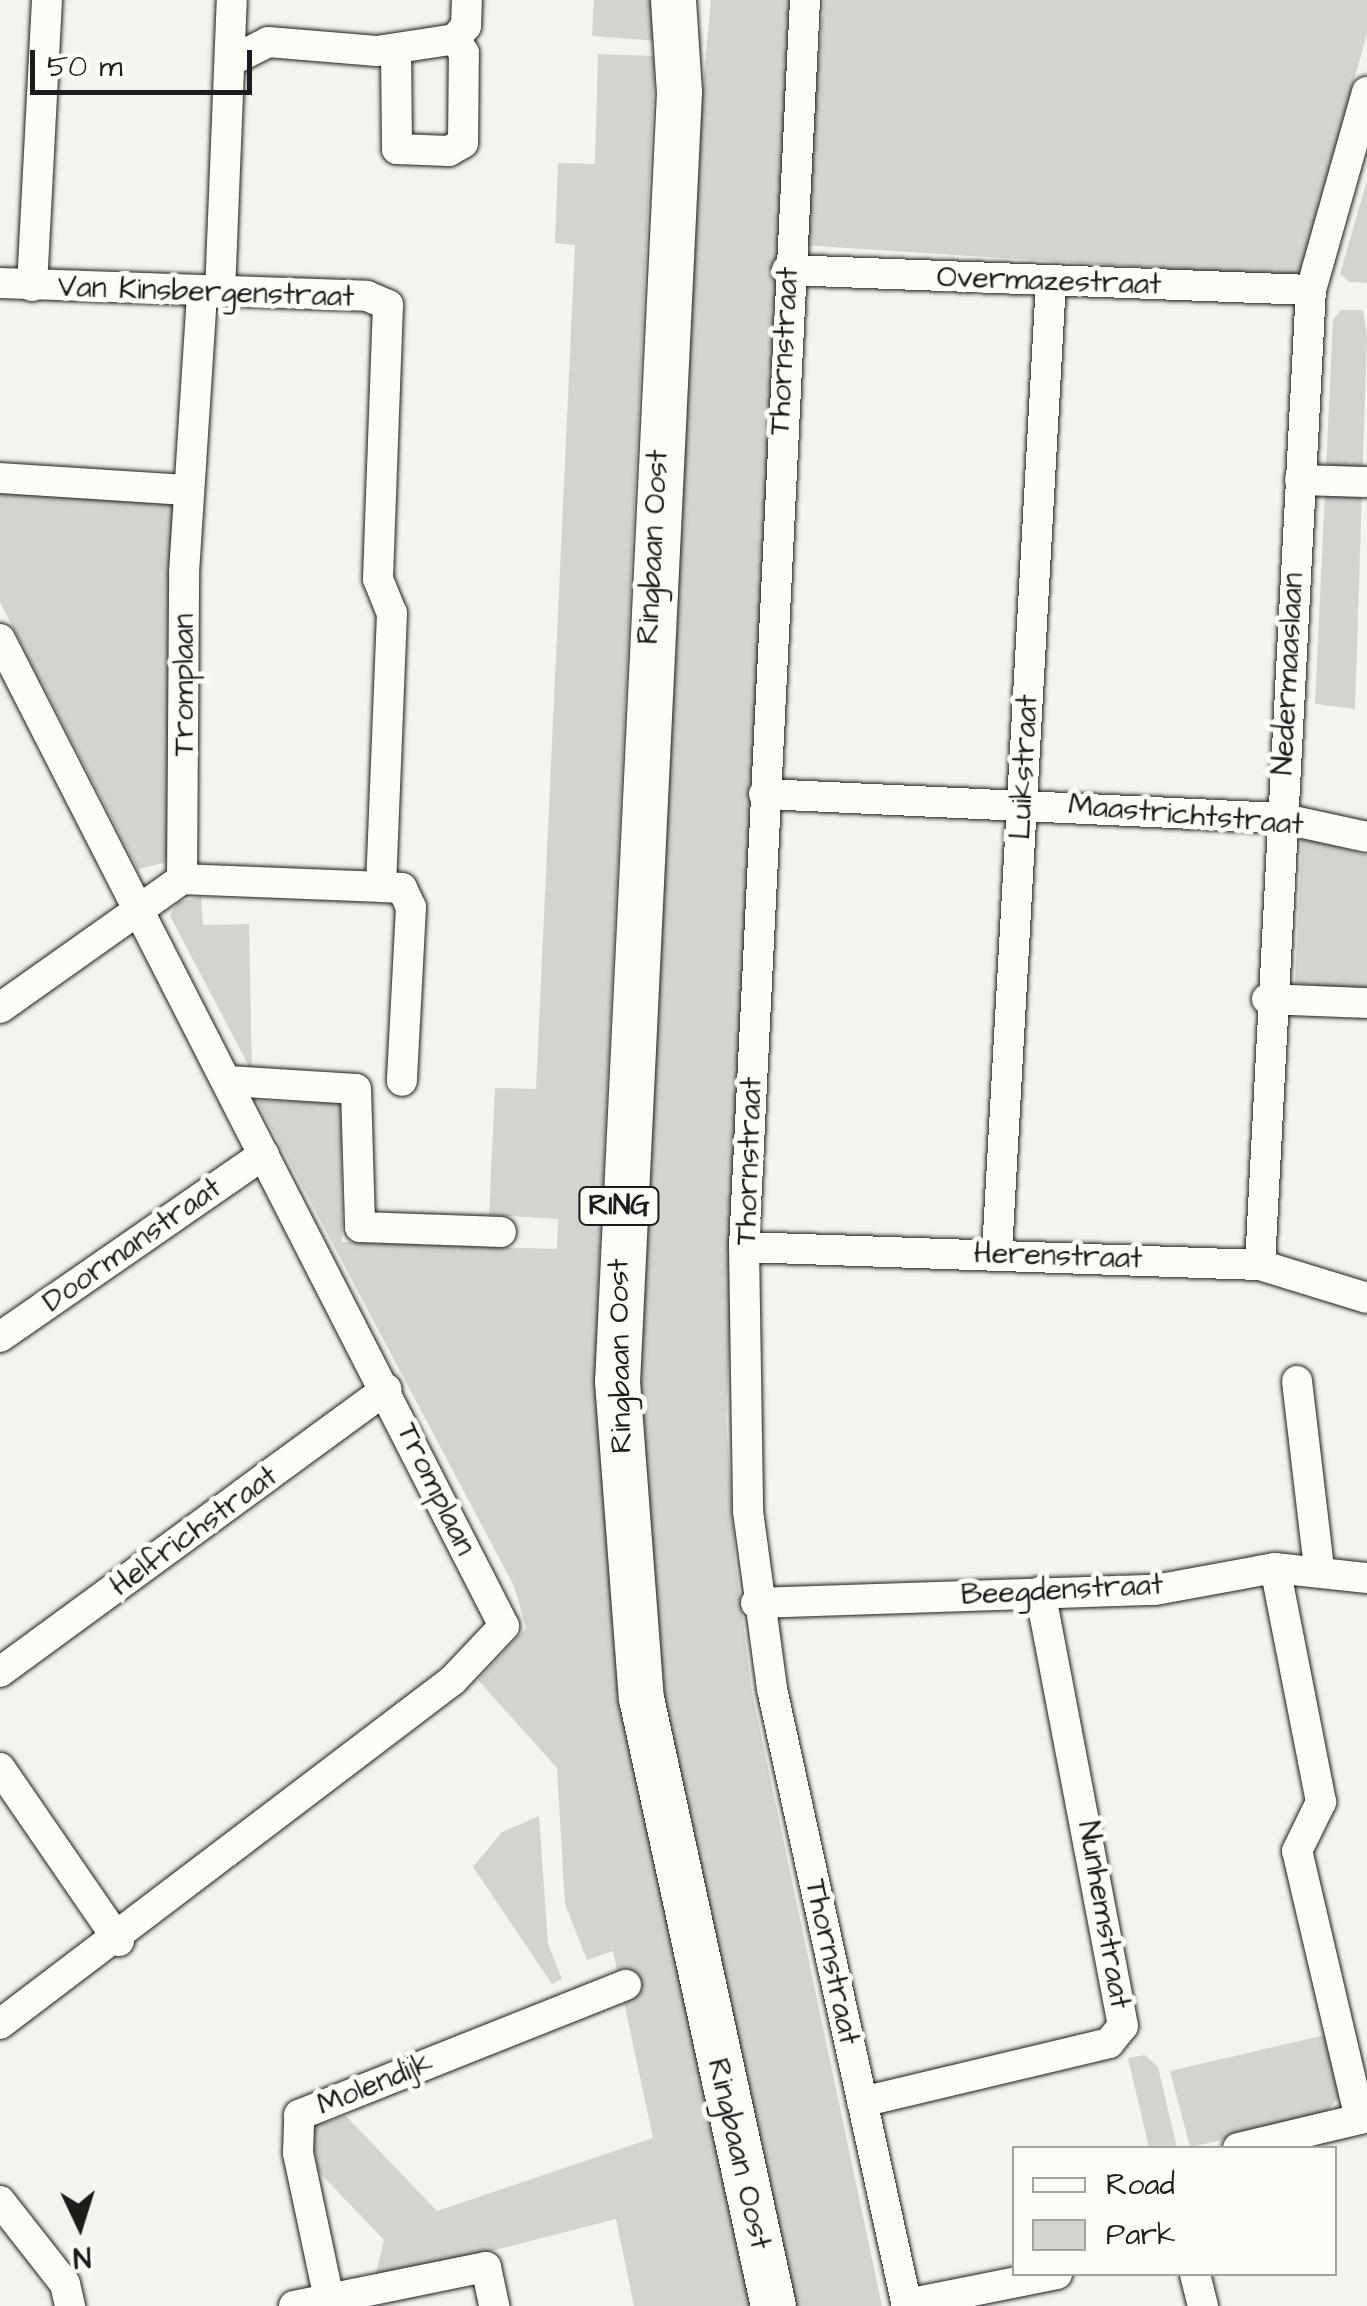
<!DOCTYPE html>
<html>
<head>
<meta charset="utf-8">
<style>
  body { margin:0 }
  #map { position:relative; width:1367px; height:2306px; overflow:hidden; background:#f4f3ee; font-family:"Architects Daughter",sans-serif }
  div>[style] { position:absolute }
  .green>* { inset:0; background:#d4d3cf }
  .roads { filter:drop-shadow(0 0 2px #1c1c1c) drop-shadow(0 0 2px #1c1c1c) }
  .street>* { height:30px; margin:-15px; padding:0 15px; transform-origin:15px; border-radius:15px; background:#fdfcf7 }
  .primary>* { height:45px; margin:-22.5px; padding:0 22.5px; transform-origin:22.5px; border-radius:22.5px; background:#fdfcf7 }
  span { translate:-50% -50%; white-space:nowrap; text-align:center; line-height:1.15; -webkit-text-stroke:10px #fdfcf7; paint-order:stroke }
  .shield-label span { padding:2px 8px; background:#fdfcf7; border:2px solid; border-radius:8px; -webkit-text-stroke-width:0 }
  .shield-label { font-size:28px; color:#1c1c1c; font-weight:700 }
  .street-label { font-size:30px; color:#1c1c1c }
  .legend { position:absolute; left:1012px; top:2146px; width:325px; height:130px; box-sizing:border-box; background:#fdfcf7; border:2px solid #a3a29f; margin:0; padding:12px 18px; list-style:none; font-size:30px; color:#1c1c1c }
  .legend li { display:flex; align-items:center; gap:20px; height:50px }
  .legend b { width:50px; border:2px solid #a3a29f }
  .north { position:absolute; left:30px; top:2176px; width:100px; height:100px; -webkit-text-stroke:8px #fdfcf7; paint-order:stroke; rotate:176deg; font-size:28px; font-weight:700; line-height:40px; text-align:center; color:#1c1c1c }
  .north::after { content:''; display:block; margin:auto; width:35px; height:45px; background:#1c1c1c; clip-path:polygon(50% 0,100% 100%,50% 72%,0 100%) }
  .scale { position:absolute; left:30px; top:50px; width:222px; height:45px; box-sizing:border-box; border:5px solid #1c1c1c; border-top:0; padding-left:12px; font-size:30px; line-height:35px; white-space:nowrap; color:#1c1c1c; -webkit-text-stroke:8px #fdfcf7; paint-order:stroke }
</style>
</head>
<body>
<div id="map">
  <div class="green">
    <div style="clip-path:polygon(594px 0,658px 0,658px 41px,592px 36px)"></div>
    <div style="clip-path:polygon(711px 0,790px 0,726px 1418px,735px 1559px,752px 1692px,882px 2306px,790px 2306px,671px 1761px,642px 1541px,632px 1363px,686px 265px)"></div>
    <div style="clip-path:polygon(824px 0,1367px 0,1367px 34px,1298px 277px,801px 245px)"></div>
    <div style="clip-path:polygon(598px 54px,655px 56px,598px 1287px,603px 1450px,750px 2306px,634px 2306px,616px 2219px,374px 2281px,384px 2240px,318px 2171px,310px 2127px,346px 2116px,437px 2211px,653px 2138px,613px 1951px,587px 1960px,565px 1904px,557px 1768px,478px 1680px,526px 1628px,514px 1586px,257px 1101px,341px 1103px,342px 1242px,557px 1249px,558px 1219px,489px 1215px,495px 1088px,536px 1089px,575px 245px,555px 243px,558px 163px,595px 164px)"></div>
    <div style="clip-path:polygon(1367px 180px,1367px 283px,1350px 282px,1340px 274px)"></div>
    <div style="clip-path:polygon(1341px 310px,1363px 310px,1367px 336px,1355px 709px,1315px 704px,1333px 320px)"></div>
    <div style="clip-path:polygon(0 489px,179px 498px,172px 861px,138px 869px,0 602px)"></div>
    <div style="clip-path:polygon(1302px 837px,1367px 855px,1367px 992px,1295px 983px)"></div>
    <div style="clip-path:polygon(201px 897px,203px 925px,249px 924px,252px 1072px,170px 916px,177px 902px)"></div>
    <div style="clip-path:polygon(539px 1816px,548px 1944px,562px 1979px,552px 1984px,473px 1867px,502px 1832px)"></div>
    <div style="clip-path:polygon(1325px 2035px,1340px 2095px,1321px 2119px,1190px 2147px,1170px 2071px)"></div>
    <div style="clip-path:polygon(1145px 2055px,1158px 2067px,1177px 2148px,1149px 2148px,1128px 2058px)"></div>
  </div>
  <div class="roads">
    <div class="street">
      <div style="left:805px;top:0;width:1248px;rotate:92.8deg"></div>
      <div style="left:744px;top:1247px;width:264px;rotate:89.1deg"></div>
      <div style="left:748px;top:1511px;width:180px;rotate:82.3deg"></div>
      <div style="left:772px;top:1689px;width:632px;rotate:77.66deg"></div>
      <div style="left:396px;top:50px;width:99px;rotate:89.4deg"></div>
      <div style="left:397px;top:149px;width:52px;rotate:2.2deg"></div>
      <div style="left:449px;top:151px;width:16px;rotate:-30deg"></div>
      <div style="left:463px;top:143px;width:90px;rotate:-89.4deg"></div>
      <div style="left:464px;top:53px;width:17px;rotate:-123deg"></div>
      <div style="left:235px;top:59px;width:37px;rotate:-27deg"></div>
      <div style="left:268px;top:42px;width:109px;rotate:4.7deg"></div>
      <div style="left:377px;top:51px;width:79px;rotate:-8.7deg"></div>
      <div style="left:455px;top:39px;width:17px;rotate:-50deg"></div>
      <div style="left:466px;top:26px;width:26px;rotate:-88deg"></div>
      <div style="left:787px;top:270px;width:524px;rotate:2.19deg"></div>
      <div style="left:0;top:283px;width:367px;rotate:2deg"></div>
      <div style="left:367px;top:296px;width:23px;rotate:23deg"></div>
      <div style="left:388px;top:305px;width:274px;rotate:92.1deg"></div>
      <div style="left:378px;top:579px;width:37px;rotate:68deg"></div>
      <div style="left:392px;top:613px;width:274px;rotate:92.3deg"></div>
      <div style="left:381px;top:887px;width:21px;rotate:3deg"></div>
      <div style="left:402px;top:888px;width:21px;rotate:65deg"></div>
      <div style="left:411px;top:907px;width:174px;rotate:93deg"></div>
      <div style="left:32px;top:286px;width:286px;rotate:-87deg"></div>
      <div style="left:220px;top:293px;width:293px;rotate:-87.7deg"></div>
      <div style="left:0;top:478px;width:187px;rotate:3.7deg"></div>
      <div style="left:1300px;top:480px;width:65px;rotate:1.8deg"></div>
      <div style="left:0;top:639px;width:1108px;rotate:62.95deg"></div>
      <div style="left:504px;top:1626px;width:74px;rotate:133.4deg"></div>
      <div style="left:453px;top:1680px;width:569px;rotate:142.79deg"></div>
      <div style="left:764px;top:794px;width:517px;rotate:2.66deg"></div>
      <div style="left:1280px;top:818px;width:89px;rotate:12.3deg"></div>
      <div style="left:182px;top:879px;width:306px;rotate:-89.6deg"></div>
      <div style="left:184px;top:573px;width:281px;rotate:-86.3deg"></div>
      <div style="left:1267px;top:999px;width:100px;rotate:2.3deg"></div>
      <div style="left:0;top:1008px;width:223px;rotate:-35.3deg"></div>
      <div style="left:182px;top:879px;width:199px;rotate:2.3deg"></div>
      <div style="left:228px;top:1081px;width:128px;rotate:3.6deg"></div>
      <div style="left:356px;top:1089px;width:138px;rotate:88.3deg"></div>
      <div style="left:360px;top:1227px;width:141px;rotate:2deg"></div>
      <div style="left:744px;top:1247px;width:516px;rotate:2deg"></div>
      <div style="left:1260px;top:1265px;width:112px;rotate:17.1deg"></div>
      <div style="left:997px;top:1253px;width:973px;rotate:-86.82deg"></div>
      <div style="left:1260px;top:1265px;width:976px;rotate:-87.01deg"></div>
      <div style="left:1311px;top:290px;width:206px;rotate:-74.2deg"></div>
      <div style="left:0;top:1337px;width:321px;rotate:-34.7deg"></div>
      <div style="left:1297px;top:1381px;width:189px;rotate:83.3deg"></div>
      <div style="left:756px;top:1603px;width:399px;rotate:-1.9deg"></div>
      <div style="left:1155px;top:1590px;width:122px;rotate:-10.4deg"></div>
      <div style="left:1275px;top:1568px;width:93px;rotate:6.2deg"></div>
      <div style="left:0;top:1672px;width:479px;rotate:-36.2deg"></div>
      <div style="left:0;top:1768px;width:210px;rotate:55.5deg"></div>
      <div style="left:862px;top:2102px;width:254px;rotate:-13.4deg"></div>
      <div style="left:1109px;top:2043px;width:22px;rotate:-51deg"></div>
      <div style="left:1123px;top:2026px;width:442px;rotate:-100.8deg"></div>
      <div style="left:1238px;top:2148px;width:125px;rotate:-13.4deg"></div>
      <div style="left:1360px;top:2119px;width:275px;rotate:-103.2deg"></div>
      <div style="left:1297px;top:1851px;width:55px;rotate:-63.9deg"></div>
      <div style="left:1321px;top:1802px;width:238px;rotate:-101.1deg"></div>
      <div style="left:0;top:2201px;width:105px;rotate:51.9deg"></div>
      <div style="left:65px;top:2284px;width:23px;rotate:77deg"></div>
      <div style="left:1195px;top:2274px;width:33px;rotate:76deg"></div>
      <div style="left:329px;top:2299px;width:149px;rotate:-102deg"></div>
      <div style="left:298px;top:2153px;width:38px;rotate:-88deg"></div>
      <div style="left:299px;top:2115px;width:352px;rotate:-21.7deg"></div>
      <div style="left:907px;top:2304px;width:153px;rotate:-11.3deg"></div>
      <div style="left:294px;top:2306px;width:196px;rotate:-11.5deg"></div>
      <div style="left:486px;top:2267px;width:40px;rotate:78deg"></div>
    </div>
    <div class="primary">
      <div style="left:673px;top:0;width:92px;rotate:86.3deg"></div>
      <div style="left:679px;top:92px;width:1290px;rotate:92.75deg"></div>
      <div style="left:617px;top:1381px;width:318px;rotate:85.7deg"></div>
      <div style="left:641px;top:1698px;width:622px;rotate:77.75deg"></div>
    </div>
  </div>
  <div class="shield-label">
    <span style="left:619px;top:1206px">RING</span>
  </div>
  <div class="street-label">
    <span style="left:1049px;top:281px;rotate:2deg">Overmazestraat</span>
    <span style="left:206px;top:292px;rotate:2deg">Van Kinsbergenstraat</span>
    <span style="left:784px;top:351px;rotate:-87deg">Thornstraat</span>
    <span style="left:653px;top:547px;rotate:-87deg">Ringbaan Oost</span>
    <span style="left:1288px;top:674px;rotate:-87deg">Nedermaaslaan</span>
    <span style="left:184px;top:685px;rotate:-90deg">Tromplaan</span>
    <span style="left:1024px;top:767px;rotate:-87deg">Luikstraat</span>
    <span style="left:1186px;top:815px;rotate:5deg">Maastrichtstraat</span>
    <span style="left:749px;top:1161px;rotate:-88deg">Thornstraat</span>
    <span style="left:132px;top:1245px;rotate:-35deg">Doormanstraat</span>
    <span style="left:1058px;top:1256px;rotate:2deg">Herenstraat</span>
    <span style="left:620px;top:1356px;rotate:-91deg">Ringbaan Oost</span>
    <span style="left:436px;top:1489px;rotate:64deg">Tromplaan</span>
    <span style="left:194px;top:1531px;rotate:-36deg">Helfrichstraat</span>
    <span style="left:1062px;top:1590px;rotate:-3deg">Beegdenstraat</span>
    <span style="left:1104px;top:1915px;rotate:80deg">Nunhemstraat</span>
    <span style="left:832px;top:1962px;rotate:78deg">Thornstraat</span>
    <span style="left:375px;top:2084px;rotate:-22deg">Molendijk</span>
    <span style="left:739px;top:2154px;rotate:77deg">Ringbaan Oost</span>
  </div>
  <ul class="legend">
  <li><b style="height:12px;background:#fdfcf7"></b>Road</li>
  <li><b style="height:28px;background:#d4d3cf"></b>Park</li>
  </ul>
  <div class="north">N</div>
  <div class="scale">50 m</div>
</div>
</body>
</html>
